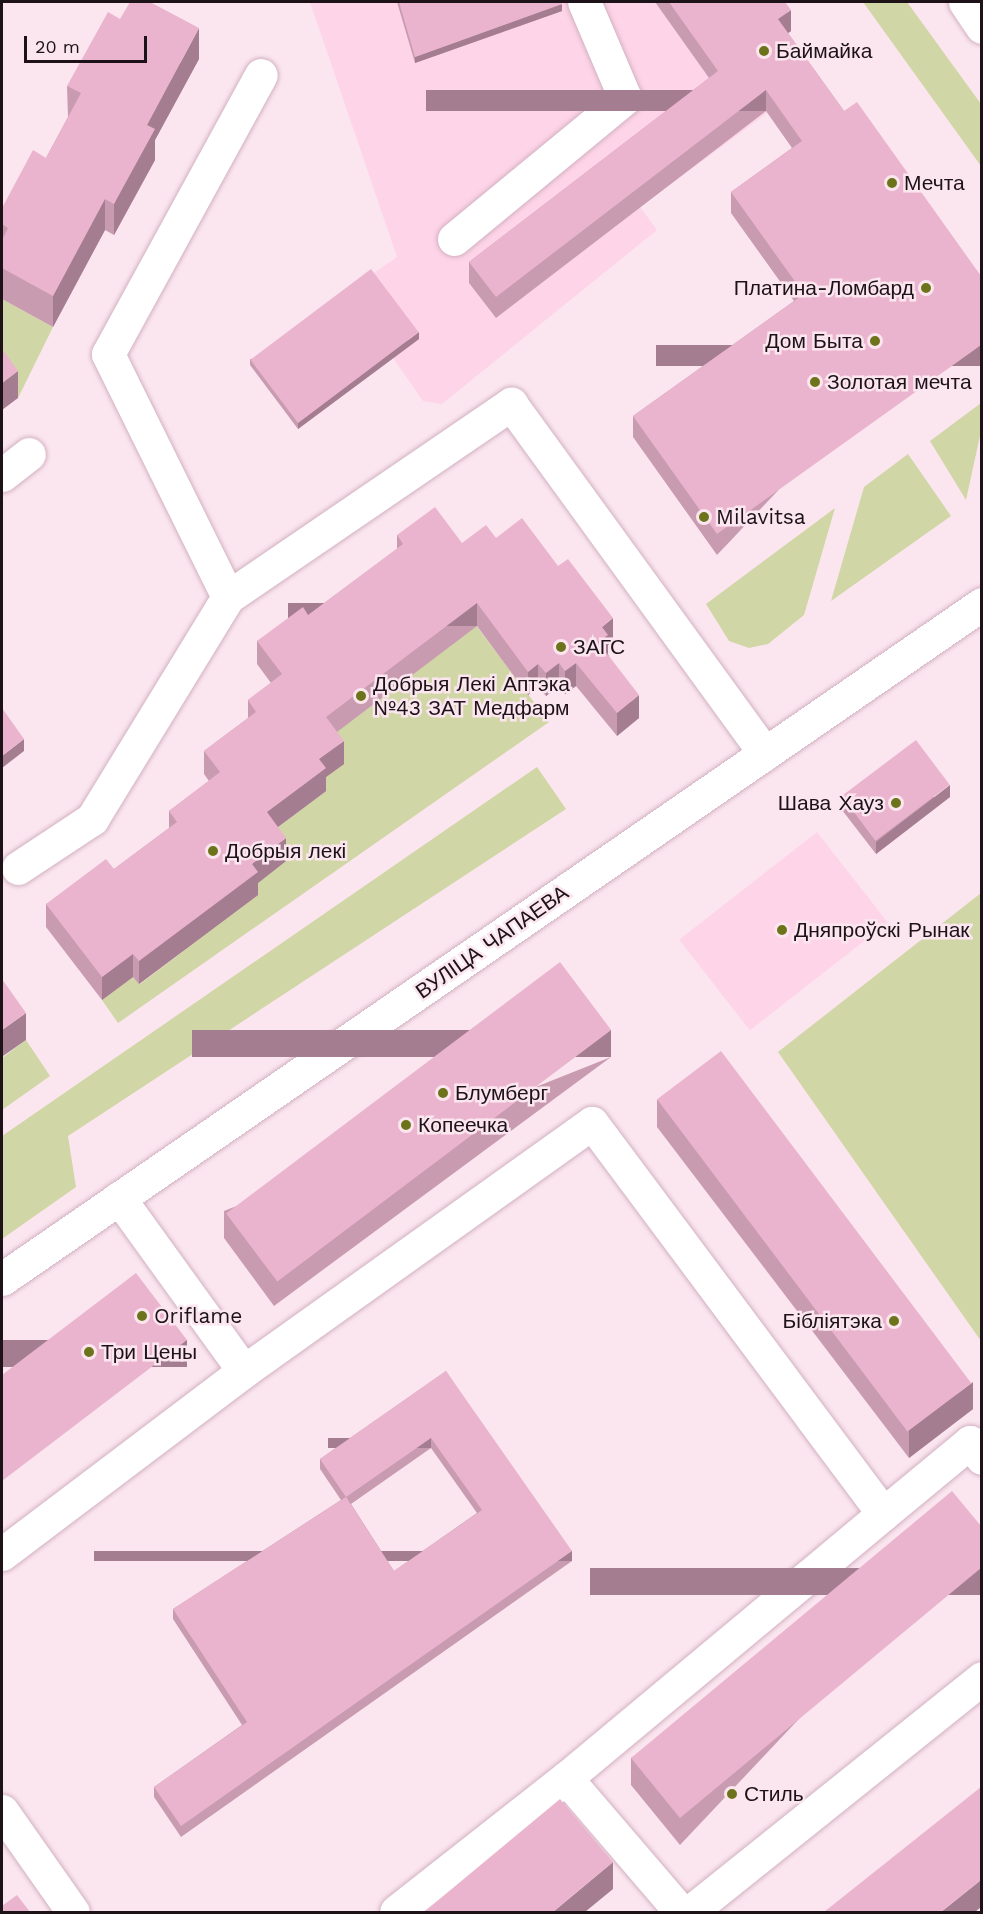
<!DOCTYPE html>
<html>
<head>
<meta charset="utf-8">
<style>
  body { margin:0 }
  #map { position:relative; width:983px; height:1914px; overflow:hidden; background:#fbe6ef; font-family:"Work Sans",sans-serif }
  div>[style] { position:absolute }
  .built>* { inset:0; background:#fed4e8; transform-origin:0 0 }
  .green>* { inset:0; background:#d0d6a5 }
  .roads { filter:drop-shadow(0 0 2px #d2b1c1) drop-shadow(0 0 2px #d2b1c1) }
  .minor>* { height:33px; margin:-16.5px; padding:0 16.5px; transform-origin:16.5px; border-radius:16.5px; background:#fff }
  .wall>* { inset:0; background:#c99bb1 }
  .shaded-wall>* { inset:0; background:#a47e90; transform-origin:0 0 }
  .building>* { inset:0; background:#eab4ce; transform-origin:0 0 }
  .dots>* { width:16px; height:16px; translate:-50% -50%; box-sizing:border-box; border:3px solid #fbe6ef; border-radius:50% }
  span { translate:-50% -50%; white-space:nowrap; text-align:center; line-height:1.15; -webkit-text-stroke:5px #fbe6ef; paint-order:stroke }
  .poi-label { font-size:21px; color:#1d1217 }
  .left { translate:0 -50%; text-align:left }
  .right { translate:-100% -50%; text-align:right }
  .street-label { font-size:21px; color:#1d1217 }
  .frame { position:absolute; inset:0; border:3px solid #1d1217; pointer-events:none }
  .scale { position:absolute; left:24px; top:36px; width:123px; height:27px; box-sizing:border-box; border:3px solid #1d1217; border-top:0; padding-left:8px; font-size:18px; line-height:21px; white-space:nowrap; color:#1d1217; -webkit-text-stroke:4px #fbe6ef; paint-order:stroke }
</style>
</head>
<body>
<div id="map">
  <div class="built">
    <div style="clip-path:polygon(310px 2px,655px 2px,716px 88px,739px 73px,767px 113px,640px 207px,657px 230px,442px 404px,423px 401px,393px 358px,371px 275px,397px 257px)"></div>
    <div style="left:817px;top:832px;width:115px;height:175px;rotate:52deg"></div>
  </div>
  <div class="green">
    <div style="clip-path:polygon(863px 2px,907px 2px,981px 104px,981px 166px)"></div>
    <div style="clip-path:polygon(2px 299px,53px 327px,18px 398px,2px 376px)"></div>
    <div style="clip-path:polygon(981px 403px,981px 431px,966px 500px,930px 441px)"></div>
    <div style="clip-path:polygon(908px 454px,951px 516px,831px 601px,864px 487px)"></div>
    <div style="clip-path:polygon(835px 508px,804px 615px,768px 644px,749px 648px,729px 641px,706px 604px)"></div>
    <div style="clip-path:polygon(472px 620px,549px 722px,118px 1023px,102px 1000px,133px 977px,140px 984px,181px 953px,252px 887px,278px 827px,325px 791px,320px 733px,354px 719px,394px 689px)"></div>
    <div style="clip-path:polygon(537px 767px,566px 809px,68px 1136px,76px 1187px,2px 1239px,2px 1136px)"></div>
    <div style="clip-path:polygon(981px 893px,981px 1341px,778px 1052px)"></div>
    <div style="clip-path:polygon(26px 1040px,50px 1076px,2px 1110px,2px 1058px)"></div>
  </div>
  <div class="roads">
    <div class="minor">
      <div style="left:965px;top:2px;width:30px;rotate:56deg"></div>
      <div style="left:454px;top:239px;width:222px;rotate:-39.5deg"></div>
      <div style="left:625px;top:98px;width:104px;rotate:-113.1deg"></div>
      <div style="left:2px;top:475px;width:34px;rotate:-38deg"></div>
      <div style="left:228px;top:597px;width:271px;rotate:-116.3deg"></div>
      <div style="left:108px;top:354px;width:318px;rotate:-61.3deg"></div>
      <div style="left:18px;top:868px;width:89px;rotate:-33.5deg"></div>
      <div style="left:92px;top:819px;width:260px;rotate:-58.5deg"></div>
      <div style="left:228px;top:597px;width:343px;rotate:-34.3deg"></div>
      <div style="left:511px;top:404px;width:432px;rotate:54deg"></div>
      <div style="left:119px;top:1198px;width:213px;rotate:54.2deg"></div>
      <div style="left:2px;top:1279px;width:1190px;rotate:-34.56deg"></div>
      <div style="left:883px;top:1514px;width:113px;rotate:-39.6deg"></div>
      <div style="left:970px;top:1442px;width:20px;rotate:53deg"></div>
      <div style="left:2px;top:1554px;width:303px;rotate:-37.1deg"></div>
      <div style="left:244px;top:1371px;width:427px;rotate:-35.5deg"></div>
      <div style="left:592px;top:1123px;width:487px;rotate:53.3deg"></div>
      <div style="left:883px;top:1514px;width:413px;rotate:140.2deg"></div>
      <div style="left:566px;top:1778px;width:216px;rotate:141.8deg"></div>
      <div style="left:566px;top:1778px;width:177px;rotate:49.4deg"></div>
      <div style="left:2px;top:1811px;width:123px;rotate:54.9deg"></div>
      <div style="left:690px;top:1912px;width:374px;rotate:-38.7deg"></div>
    </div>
  </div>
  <div class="wall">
    <div style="clip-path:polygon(397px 2px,560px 2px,562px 11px,415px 63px)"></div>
    <div style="clip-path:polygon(655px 2px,785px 2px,791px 31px,788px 33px,844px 111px,981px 276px,717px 555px,633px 437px,633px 416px,794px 301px,731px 213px,731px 192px,792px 148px,766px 111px,496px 318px,469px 283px,469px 262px,709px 78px)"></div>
    <div style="clip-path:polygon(199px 59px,155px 140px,155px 160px,114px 235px,105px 230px,53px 327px,2px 299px,2px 208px,46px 158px,68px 117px,67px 86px)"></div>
    <div style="clip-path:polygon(419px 339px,298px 429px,250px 365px,250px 359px)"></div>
    <div style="clip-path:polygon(397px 535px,462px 543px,496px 538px,613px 641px,608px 645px,608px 654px,639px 718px,617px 736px,576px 686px,565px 694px,559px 686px,546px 696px,538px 687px,528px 695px,477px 626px,337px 732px,344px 764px,326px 777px,326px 791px,278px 827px,286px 861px,258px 883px,258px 895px,139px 984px,133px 977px,102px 1000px,46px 927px,46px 904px,114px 869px,169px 828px,169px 811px,209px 781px,204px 774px,204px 751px,248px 718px,248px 700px,271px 683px,257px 664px,257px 641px,308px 615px,397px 549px)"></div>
    <div style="clip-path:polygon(842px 797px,950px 797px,876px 854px,842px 810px)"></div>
    <div style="clip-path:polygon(611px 1057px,274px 1306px,224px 1238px,224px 1211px)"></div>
    <div style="clip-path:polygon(657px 1099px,973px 1409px,909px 1458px,657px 1127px)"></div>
    <div style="clip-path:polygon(evenodd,446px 1371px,572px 1561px,181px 1837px,154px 1797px,154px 1787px,242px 1725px,173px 1619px,173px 1609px,341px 1500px,320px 1469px,320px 1459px,446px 1371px,431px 1448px,477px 1513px,394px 1571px,351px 1504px,431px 1448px)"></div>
    <div style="clip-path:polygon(981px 1526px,680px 1845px,631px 1785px,631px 1758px)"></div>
  </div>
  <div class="shaded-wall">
    <div style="clip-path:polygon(562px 4px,562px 11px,415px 63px,415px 57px)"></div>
    <div style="clip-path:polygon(791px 10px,791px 31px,778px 40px,778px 19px)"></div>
    <div style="clip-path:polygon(199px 28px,199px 59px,155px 140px,155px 160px,114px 235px,114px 204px,147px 125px)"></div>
    <div style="left:766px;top:90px;width:21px;height:340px;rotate:90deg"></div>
    <div style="clip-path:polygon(105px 199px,105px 230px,53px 327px,53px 296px)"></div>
    <div style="clip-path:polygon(419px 332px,419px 339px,298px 429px,298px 423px)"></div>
    <div style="left:981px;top:345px;width:21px;height:325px;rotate:90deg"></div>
    <div style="clip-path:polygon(18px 371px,18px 398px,2px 410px,2px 383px)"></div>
    <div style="left:477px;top:603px;width:23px;height:189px;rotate:90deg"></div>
    <div style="clip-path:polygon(613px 618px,613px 641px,608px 645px,608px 658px,598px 642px,602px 627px)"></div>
    <div style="clip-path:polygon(559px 663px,559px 686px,546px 696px,546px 673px)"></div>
    <div style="clip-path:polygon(576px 663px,576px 686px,565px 694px,565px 671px)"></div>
    <div style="clip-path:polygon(538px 664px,538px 687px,528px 695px,528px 672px)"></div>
    <div style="clip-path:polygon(639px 695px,639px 718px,617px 736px,617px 713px)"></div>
    <div style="clip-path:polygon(24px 739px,24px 751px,2px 768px,2px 756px)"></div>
    <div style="clip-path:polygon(344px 741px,344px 764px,326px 777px,326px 791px,267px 835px,267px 812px,319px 759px)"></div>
    <div style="clip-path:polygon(950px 785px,950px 797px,876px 854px,876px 842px)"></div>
    <div style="clip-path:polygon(286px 838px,286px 861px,258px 883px,258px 895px,139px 984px,139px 961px,252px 864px)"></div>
    <div style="clip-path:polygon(133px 954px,133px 977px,102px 1000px,102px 977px)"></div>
    <div style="clip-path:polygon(26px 1013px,26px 1040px,3px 1056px,3px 1070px,2px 1071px,2px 1030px)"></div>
    <div style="left:611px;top:1030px;width:27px;height:419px;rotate:90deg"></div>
    <div style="left:187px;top:1340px;width:27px;height:233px;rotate:90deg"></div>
    <div style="clip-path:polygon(973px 1382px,973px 1409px,909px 1458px,909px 1430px)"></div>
    <div style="left:431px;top:1438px;width:10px;height:103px;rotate:90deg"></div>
    <div style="left:572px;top:1551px;width:10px;height:478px;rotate:90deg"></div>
    <div style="left:981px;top:1568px;width:27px;height:391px;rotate:90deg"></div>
    <div style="clip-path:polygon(613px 1862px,613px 1889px,585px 1912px,553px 1912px)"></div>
    <div style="clip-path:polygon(981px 1880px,981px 1907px,975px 1912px,941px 1912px)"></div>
  </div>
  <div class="building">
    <div style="clip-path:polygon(130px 2px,150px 2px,199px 28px,147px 125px,155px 129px,114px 204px,105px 199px,53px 296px,2px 268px,2px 240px,8px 228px,2px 224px,2px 208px,33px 150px,46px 158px,81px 93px,67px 86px,108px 12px,120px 19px)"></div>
    <div style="clip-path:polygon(399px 2px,560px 2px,562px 4px,415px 57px)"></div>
    <div style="clip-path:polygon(669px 2px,785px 2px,791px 10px,778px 19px,844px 111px,857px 102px,981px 276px,981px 345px,717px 534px,633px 416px,804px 294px,731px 192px,802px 141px,766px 90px,496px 297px,469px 262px,718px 71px)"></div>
    <div style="left:371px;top:269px;width:79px;height:151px;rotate:53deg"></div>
    <div style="clip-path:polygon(2px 349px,18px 371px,2px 383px)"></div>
    <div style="clip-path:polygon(435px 507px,462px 543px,486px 525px,496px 538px,522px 518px,558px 566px,568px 559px,613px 618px,602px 627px,608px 635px,598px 642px,639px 695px,617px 713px,576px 663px,565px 671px,559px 663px,546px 673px,538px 664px,528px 672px,477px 603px,326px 717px,344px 741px,319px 759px,326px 768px,267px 812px,286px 838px,252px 864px,258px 872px,139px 961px,133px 954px,102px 977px,46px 904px,106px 859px,114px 869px,177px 822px,169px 811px,220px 772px,204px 751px,256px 712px,248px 700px,282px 674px,257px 641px,303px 607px,308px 615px,403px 544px,397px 535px)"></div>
    <div style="clip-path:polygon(2px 708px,24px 739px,2px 756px)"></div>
    <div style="left:916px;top:740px;width:56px;height:93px;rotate:53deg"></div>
    <div style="left:560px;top:962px;width:85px;height:418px;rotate:53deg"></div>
    <div style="clip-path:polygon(2px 979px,26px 1013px,2px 1030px)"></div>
    <div style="left:721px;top:1051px;width:416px;height:80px;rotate:53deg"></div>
    <div style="clip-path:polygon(136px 1273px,187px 1340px,2px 1481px,2px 1375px)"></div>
    <div style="clip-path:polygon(evenodd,446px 1371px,572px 1551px,181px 1826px,154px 1787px,247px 1722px,173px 1609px,346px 1497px,320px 1459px,446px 1371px,431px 1438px,482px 1510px,394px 1571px,346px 1497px,431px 1438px)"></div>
    <div style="clip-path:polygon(952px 1491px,981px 1526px,981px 1568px,680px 1818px,631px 1758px)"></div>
    <div style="clip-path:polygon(981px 1787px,981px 1880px,941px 1912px,824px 1912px)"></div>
    <div style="clip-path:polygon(560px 1799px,613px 1862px,553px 1912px,424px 1912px)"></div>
    <div style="clip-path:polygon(17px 1895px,30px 1912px,2px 1912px,2px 1906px)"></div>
  </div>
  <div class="dots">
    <div style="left:764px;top:51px;background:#6d731a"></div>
    <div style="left:892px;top:183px;background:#6d731a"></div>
    <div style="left:926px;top:288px;background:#6d731a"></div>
    <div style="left:875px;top:341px;background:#6d731a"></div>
    <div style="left:815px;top:382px;background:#6d731a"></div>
    <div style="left:704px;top:517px;background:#6d731a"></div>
    <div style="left:561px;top:647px;background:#6d731a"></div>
    <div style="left:361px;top:696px;background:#6d731a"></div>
    <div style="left:896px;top:803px;background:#6d731a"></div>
    <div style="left:213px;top:851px;background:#6d731a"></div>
    <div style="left:782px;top:930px;background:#6d731a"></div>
    <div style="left:443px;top:1093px;background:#6d731a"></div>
    <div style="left:406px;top:1125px;background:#6d731a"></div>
    <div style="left:142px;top:1316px;background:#6d731a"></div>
    <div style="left:894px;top:1321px;background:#6d731a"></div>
    <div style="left:89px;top:1352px;background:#6d731a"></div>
    <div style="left:732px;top:1794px;background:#6d731a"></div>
  </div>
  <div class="poi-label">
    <span class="left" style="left:776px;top:51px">Баймайка</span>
    <span class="left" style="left:904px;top:183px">Мечта</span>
    <span class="right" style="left:914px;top:288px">Платина-Ломбард</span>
    <span class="right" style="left:863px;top:341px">Дом Быта</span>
    <span class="left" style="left:827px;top:382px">Золотая мечта</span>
    <span class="left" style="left:716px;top:517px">Milavitsa</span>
    <span class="left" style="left:573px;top:647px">ЗАГС</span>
    <span class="left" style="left:373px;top:696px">Добрыя Лекі Аптэка<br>№43 ЗАТ Медфарм</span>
    <span class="right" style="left:884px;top:803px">Шава Хауз</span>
    <span class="left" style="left:225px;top:851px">Добрыя лекі</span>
    <span class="left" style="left:794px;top:930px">Дняпроўскі Рынак</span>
    <span class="left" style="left:455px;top:1093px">Блумберг</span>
    <span class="left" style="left:418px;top:1125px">Копеечка</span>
    <span class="left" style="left:154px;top:1316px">Oriflame</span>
    <span class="right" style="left:882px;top:1321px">Бібліятэка</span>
    <span class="left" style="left:101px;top:1352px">Три Цены</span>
    <span class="left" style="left:744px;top:1794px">Стиль</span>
  </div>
  <div class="street-label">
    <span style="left:492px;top:942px;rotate:-35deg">ВУЛІЦА ЧАПАЕВА</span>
  </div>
  <div class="frame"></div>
  <div class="scale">20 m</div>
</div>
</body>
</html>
